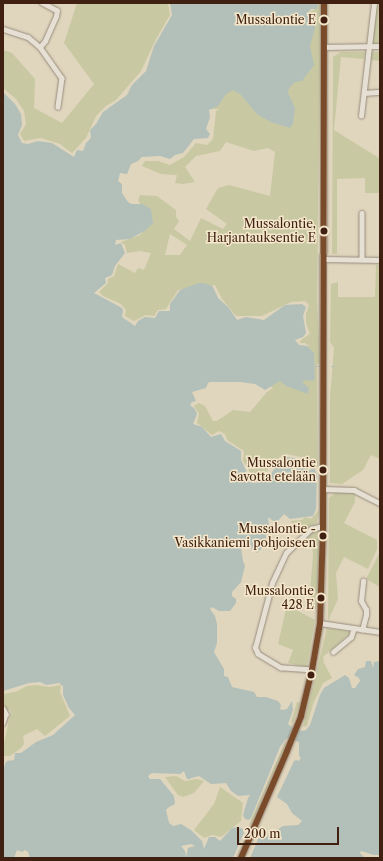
<!DOCTYPE html>
<html>
<head>
<meta charset="utf-8">
<style>
  body { margin:0 }
  #map { position:relative; width:383px; height:861px; overflow:hidden; background:#e0d5bd; font-family:"Libre Caslon Text",serif }
  div>[style] { position:absolute }
  .green>* { inset:0; background:#c8c9a3 }
  .water>* { inset:0; background:#b2c0b9 }
  .stream>* { height:1px; margin:-0.5px; padding:0 0.5px; transform-origin:0.5px; border-radius:0.5px; background:#b2c0b9 }
  .roads { filter:drop-shadow(0 0 1px #978c7d) drop-shadow(0 0 1px #978c7d) }
  .minor>* { height:4.5px; margin:-2.25px; padding:0 2.25px; transform-origin:2.25px; border-radius:2.25px; background:#e6e0d4 }
  .major>* { height:6px; margin:-3px; padding:0 3px; transform-origin:3px; border-radius:3px; background:#dad1c0 }
  .bus-1>* { height:6px; margin:-3px; padding:0 3px; transform-origin:3px; border-radius:3px; background:#7a4b2a }
  .dots>* { width:11px; height:11px; translate:-50% -50%; box-sizing:border-box; border:2px solid #f4e7cb; border-radius:50% }
  span { translate:-50% -50%; white-space:nowrap; text-align:center; line-height:1.15; -webkit-text-stroke:3px #f4e7cb; paint-order:stroke }
  .bus-label { font-size:12px; color:#402111 }
  .right { translate:-100% -50%; text-align:right }
  .frame { position:absolute; inset:0; border:4px solid #402111; pointer-events:none }
  .scale { position:absolute; left:237px; top:827px; width:102px; height:18px; box-sizing:border-box; border:2px solid #402111; border-top:0; padding-left:5px; font-size:12px; line-height:14px; white-space:nowrap; color:#402111; -webkit-text-stroke:3px #f4e7cb; paint-order:stroke }
</style>
</head>
<body>
<div id="map">
  <div class="green">
    <div style="clip-path:polygon(77px 3px,168px 3px,170px 15px,156px 39px,141px 71px,116px 100px,106px 106px,96px 116px,86px 138px,72px 153px,60px 144px,41px 138px,24px 141px,20px 134px,26px 124px,24px 111px,16px 99px,3px 88px,3px 50px,12px 53px,35px 79px,34px 108px,62px 123px,94px 84px,64px 43px)"></div>
    <div style="clip-path:polygon(evenodd,315px 3px,321px 3px,317px 300px,320px 363px,317px 364px,318px 467px,311px 466px,305px 458px,287px 454px,280px 457px,258px 480px,253px 481px,249px 478px,249px 470px,243px 461px,244px 451px,227px 440px,225px 434px,219px 431px,212px 435px,197px 423px,199px 414px,194px 406px,199px 403px,205px 406px,213px 421px,217px 421px,233px 410px,250px 412px,267px 392px,273px 388px,269px 385px,311px 367px,307px 346px,310px 347px,305px 343px,300px 343px,301px 340px,310px 334px,306px 323px,306px 314px,309px 305px,305px 301px,291px 302px,262px 316px,236px 316px,222px 299px,215px 285px,201px 289px,192px 288px,178px 290px,166px 309px,158px 310px,154px 316px,146px 315px,134px 321px,125px 316px,126px 310px,121px 304px,103px 296px,99px 292px,108px 283px,108px 279px,114px 276px,118px 264px,135px 273px,138px 268px,144px 270px,151px 253px,140px 251px,127px 253px,125px 245px,121px 242px,140px 235px,145px 227px,142px 207px,138px 200px,140px 195px,157px 196px,176px 210px,176px 217px,179px 221px,174px 229px,190px 241px,201px 218px,223px 229px,227px 224px,206px 209px,218px 188px,229px 185px,270px 196px,275px 152px,268px 148px,254px 151px,226px 142px,220px 151px,196px 156px,185px 167px,195px 182px,183px 184px,175px 183px,177px 175px,161px 174px,142px 166px,145px 161px,158px 161px,170px 165px,184px 157px,196px 143px,207px 145px,213px 139px,216px 111px,220px 109px,210px 109px,304px 12px,311px 16px,309px 14px,311px 11px,314px 10px,315px 3px,170px 234px,187px 245px,180px 255px,165px 255px,170px 234px)"></div>
    <div style="clip-path:polygon(377px 3px,380px 3px,380px 43px,370px 44px)"></div>
    <div style="clip-path:polygon(341px 52px,365px 52px,364px 59px,341px 57px,334px 130px,379px 158px,380px 157px,380px 193px,365px 193px,365px 178px,337px 179px,337px 254px,332px 254px,333px 57px)"></div>
    <div style="clip-path:polygon(370px 52px,380px 52px,380px 61px,369px 60px)"></div>
    <div style="clip-path:polygon(376px 265px,380px 265px,380px 459px,371px 455px,363px 470px,342px 484px,330px 483px,330px 397px,334px 348px,330px 342px,331px 284px,338px 282px,338px 297px,375px 297px)"></div>
    <div style="clip-path:polygon(336px 492px,355px 493px,355px 502px,344px 523px,377px 540px,377px 549px,368px 569px,344px 557px,336px 573px,338px 599px,328px 621px,329px 498px)"></div>
    <div style="clip-path:polygon(319px 510px,317px 524px,310px 526px,303px 532px,290px 521px,302px 520px,305px 517px,311px 519px)"></div>
    <div style="clip-path:polygon(318px 530px,319px 557px,316px 609px,311px 609px,309px 605px,313px 555px,312px 541px,305px 535px)"></div>
    <div style="clip-path:polygon(379px 554px,380px 554px,380px 587px,366px 579px)"></div>
    <div style="clip-path:polygon(287px 605px,315px 620px,307px 667px,288px 663px,293px 650px,278px 644px)"></div>
    <div style="clip-path:polygon(327px 628px,351px 632px,323px 657px,324px 663px,332px 678px,323px 683px,313px 704px,307px 726px,303px 727px)"></div>
    <div style="clip-path:polygon(36px 685px,50px 687px,61px 685px,60px 692px,70px 716px,45px 736px,37px 729px,23px 736px,24px 744px,21px 748px,10px 756px,3px 756px,3px 748px,11px 711px,3px 708px,3px 694px,15px 692px,27px 686px)"></div>
    <div style="clip-path:polygon(297px 702px,300px 703px,293px 723px,291px 722px)"></div>
    <div style="clip-path:polygon(285px 742px,287px 742px,251px 824px,249px 825px)"></div>
    <div style="clip-path:polygon(176px 776px,185px 781px,197px 779px,204px 781px,194px 793px,183px 797px,178px 795px,165px 777px)"></div>
    <div style="clip-path:polygon(220px 787px,243px 803px,241px 821px,221px 837px,212px 835px,204px 838px,194px 830px,214px 804px)"></div>
  </div>
  <div class="water">
    <div style="clip-path:polygon(evenodd,170px 3px,318px 3px,317px 9px,311px 9px,307px 14px,315px 17px,317px 20px,310px 46px,314px 65px,302px 81px,295px 82px,289px 88px,288px 93px,295px 108px,293px 124px,290px 128px,271px 122px,258px 115px,240px 94px,233px 90px,226px 94px,218px 106px,209px 110px,210px 117px,206px 129px,210px 134px,208px 138px,194px 139px,183px 153px,175px 155px,170px 159px,160px 156px,142px 157px,138px 161px,131px 164px,127px 174px,120px 173px,118px 181px,122px 184px,122px 193px,128px 202px,131px 204px,142px 204px,151px 209px,153px 223px,146px 230px,130px 239px,116px 240px,115px 245px,121px 243px,125px 253px,115px 266px,112px 275px,105px 278px,106px 283px,94px 293px,122px 308px,123px 310px,122px 317px,135px 326px,138px 321px,145px 317px,155px 318px,159px 311px,170px 311px,170px 304px,180px 290px,199px 283px,208px 284px,213px 287px,218px 298px,229px 308px,237px 320px,246px 317px,264px 320px,285px 305px,302px 304px,306px 307px,303px 316px,306px 333px,303px 337px,295px 340px,299px 345px,307px 346px,314px 353px,315px 379px,313px 381px,305px 380px,302px 382px,309px 388px,308px 394px,286px 386px,280px 381px,265px 390px,255px 384px,241px 382px,210px 382px,208px 383px,206px 388px,192px 392px,196px 401px,192px 402px,190px 405px,195px 409px,197px 414px,193px 424px,202px 427px,211px 437px,221px 434px,225px 441px,241px 451px,241px 460px,246px 470px,246px 478px,248px 482px,257px 483px,265px 476px,270px 475px,280px 461px,286px 457px,304px 460px,307px 464px,308px 471px,314px 468px,317px 475px,316px 509px,313px 516px,290px 519px,284px 514px,276px 523px,268px 517px,269px 527px,266px 533px,266px 539px,262px 544px,262px 548px,257px 553px,240px 542px,243px 561px,245px 566px,241px 582px,232px 592px,232px 596px,236px 599px,236px 603px,230px 611px,219px 611px,212px 607px,210px 609px,215px 616px,217px 624px,217px 643px,214px 652px,224px 669px,224px 676px,228px 677px,232px 687px,254px 692px,257px 697px,266px 697px,278px 701px,281px 705px,280px 709px,282px 710px,287px 709px,292px 701px,293px 710px,288px 724px,293px 728px,302px 731px,306px 730px,310px 725px,320px 695px,324px 688px,345px 675px,349px 678px,352px 688px,355px 688px,360px 681px,359px 678px,354px 675px,358px 669px,365px 667px,366px 661px,371px 661px,373px 668px,374px 662px,380px 661px,380px 855px,374px 855px,361px 851px,360px 853px,365px 858px,250px 858px,259px 837px,265px 838px,283px 826px,298px 825px,302px 821px,292px 813px,287px 804px,277px 797px,294px 761px,296px 760px,299px 761px,301px 758px,299px 756px,299px 742px,287px 738px,280px 747px,251px 818px,249px 820px,245px 819px,243px 815px,248px 798px,250px 795px,238px 796px,231px 791px,226px 783px,211px 784px,199px 776px,187px 779px,184px 771px,180px 774px,152px 773px,148px 776px,150px 779px,160px 779px,174px 796px,175px 804px,169px 807px,166px 810px,169px 823px,173px 826px,181px 824px,191px 830px,202px 841px,204px 849px,209px 837px,215px 837px,220px 841px,232px 828px,238px 827px,245px 830px,233px 858px,30px 858px,28px 852px,25px 850px,22px 852px,17px 850px,14px 858px,3px 858px,3px 771px,5px 764px,7px 761px,14px 760px,15px 753px,21px 753px,36px 742px,53px 735px,75px 715px,69px 708px,63px 695px,63px 686px,59px 683px,46px 685px,40px 682px,29px 683px,3px 691px,3px 92px,15px 104px,21px 114px,22px 125px,18px 135px,22px 143px,28px 144px,38px 141px,52px 143px,74px 157px,77px 150px,83px 151px,86px 143px,91px 138px,90px 130px,96px 124px,103px 112px,127px 95px,132px 85px,146px 71px,154px 46px,172px 15px,170px 3px,191px 844px,195px 846px,188px 848px,186px 857px,185px 851px,181px 846px,191px 844px)"></div>
  </div>
  <div class="stream">
    <div style="left:315px;top:366px;width:5px"></div>
    <div style="left:331px;top:366px;width:3px"></div>
  </div>
  <div class="roads">
    <div class="minor">
      <div style="left:3px;top:29px;width:26px;rotate:18deg"></div>
      <div style="left:28px;top:37px;width:16px;rotate:40deg"></div>
      <div style="left:40px;top:47px;width:38px;rotate:55deg"></div>
      <div style="left:62px;top:78px;width:29px;rotate:98deg"></div>
      <div style="left:40px;top:47px;width:8px;rotate:-50deg"></div>
      <div style="left:45px;top:41px;width:27px;rotate:-66deg"></div>
      <div style="left:56px;top:16px;width:5px;rotate:-79deg"></div>
      <div style="left:57px;top:11px;width:17px;rotate:-152deg"></div>
      <div style="left:324px;top:47px;width:56px;rotate:-1deg"></div>
      <div style="left:364px;top:93px;width:16px;rotate:-4deg"></div>
      <div style="left:361px;top:116px;width:114px;rotate:-83.4deg"></div>
      <div style="left:362px;top:213px;width:46px;rotate:90deg"></div>
      <div style="left:324px;top:259px;width:56px;rotate:1deg"></div>
      <div style="left:323px;top:489px;width:31px;rotate:2deg"></div>
      <div style="left:354px;top:490px;width:29px;rotate:27deg"></div>
      <div style="left:320px;top:623px;width:61px;rotate:8.5deg"></div>
      <div style="left:362px;top:630px;width:16px;rotate:-75deg"></div>
      <div style="left:366px;top:615px;width:5px;rotate:-90deg"></div>
      <div style="left:366px;top:610px;width:10px;rotate:-119deg"></div>
      <div style="left:361px;top:601px;width:20px;rotate:-84deg"></div>
      <div style="left:333px;top:652px;width:23px;rotate:-40deg"></div>
      <div style="left:351px;top:637px;width:9px;rotate:-72deg"></div>
      <div style="left:312px;top:670px;width:31px;rotate:-176deg"></div>
      <div style="left:281px;top:668px;width:27px;rotate:-149deg"></div>
      <div style="left:258px;top:654px;width:7px;rotate:-117deg"></div>
      <div style="left:255px;top:648px;width:67px;rotate:-75.3deg"></div>
      <div style="left:272px;top:583px;width:33px;rotate:-65deg"></div>
      <div style="left:286px;top:553px;width:35px;rotate:-44deg"></div>
      <div style="left:311px;top:529px;width:12px;rotate:-14deg"></div>
      <div style="left:3px;top:708px;width:7px;rotate:63deg"></div>
      <div style="left:6px;top:714px;width:9px;rotate:108deg"></div>
    </div>
    <div class="major">
      <div style="left:241px;top:858px;width:116px;rotate:-66.7deg"></div>
      <div style="left:287px;top:751px;width:38px;rotate:-68deg"></div>
      <div style="left:301px;top:716px;width:47px;rotate:-76.6deg"></div>
      <div style="left:312px;top:670px;width:48px;rotate:-80.3deg"></div>
      <div style="left:320px;top:623px;width:97px;rotate:-88.2deg"></div>
      <div style="left:323px;top:526px;width:523px;rotate:-89.89deg"></div>
    </div>
  </div>
  <div class="bus-1">
    <div style="left:241px;top:858px;width:116px;rotate:-66.7deg"></div>
    <div style="left:287px;top:751px;width:38px;rotate:-68deg"></div>
    <div style="left:301px;top:716px;width:47px;rotate:-76.6deg"></div>
    <div style="left:312px;top:670px;width:48px;rotate:-80.3deg"></div>
    <div style="left:320px;top:623px;width:97px;rotate:-88.2deg"></div>
    <div style="left:323px;top:526px;width:523px;rotate:-89.89deg"></div>
  </div>
  <div class="dots">
    <div style="left:324px;top:20px;background:#402111"></div>
    <div style="left:324px;top:231px;background:#402111"></div>
    <div style="left:323px;top:470px;background:#402111"></div>
    <div style="left:323px;top:536px;background:#402111"></div>
    <div style="left:321px;top:598px;background:#402111"></div>
    <div style="left:311px;top:675px;background:#402111"></div>
  </div>
  <div class="bus-label">
    <span class="right" style="left:316px;top:20px">Mussalontie E</span>
    <span class="right" style="left:316px;top:231px">Mussalontie,<br>Harjantauksentie E</span>
    <span class="right" style="left:316px;top:470px">Mussalontie<br>Savotta etelään</span>
    <span class="right" style="left:316px;top:536px">Mussalontie -<br>Vasikkaniemi pohjoiseen</span>
    <span class="right" style="left:314px;top:598px">Mussalontie<br>428 E</span>
  </div>
  <div class="frame"></div>
  <div class="scale">200 m</div>
</div>
</body>
</html>
